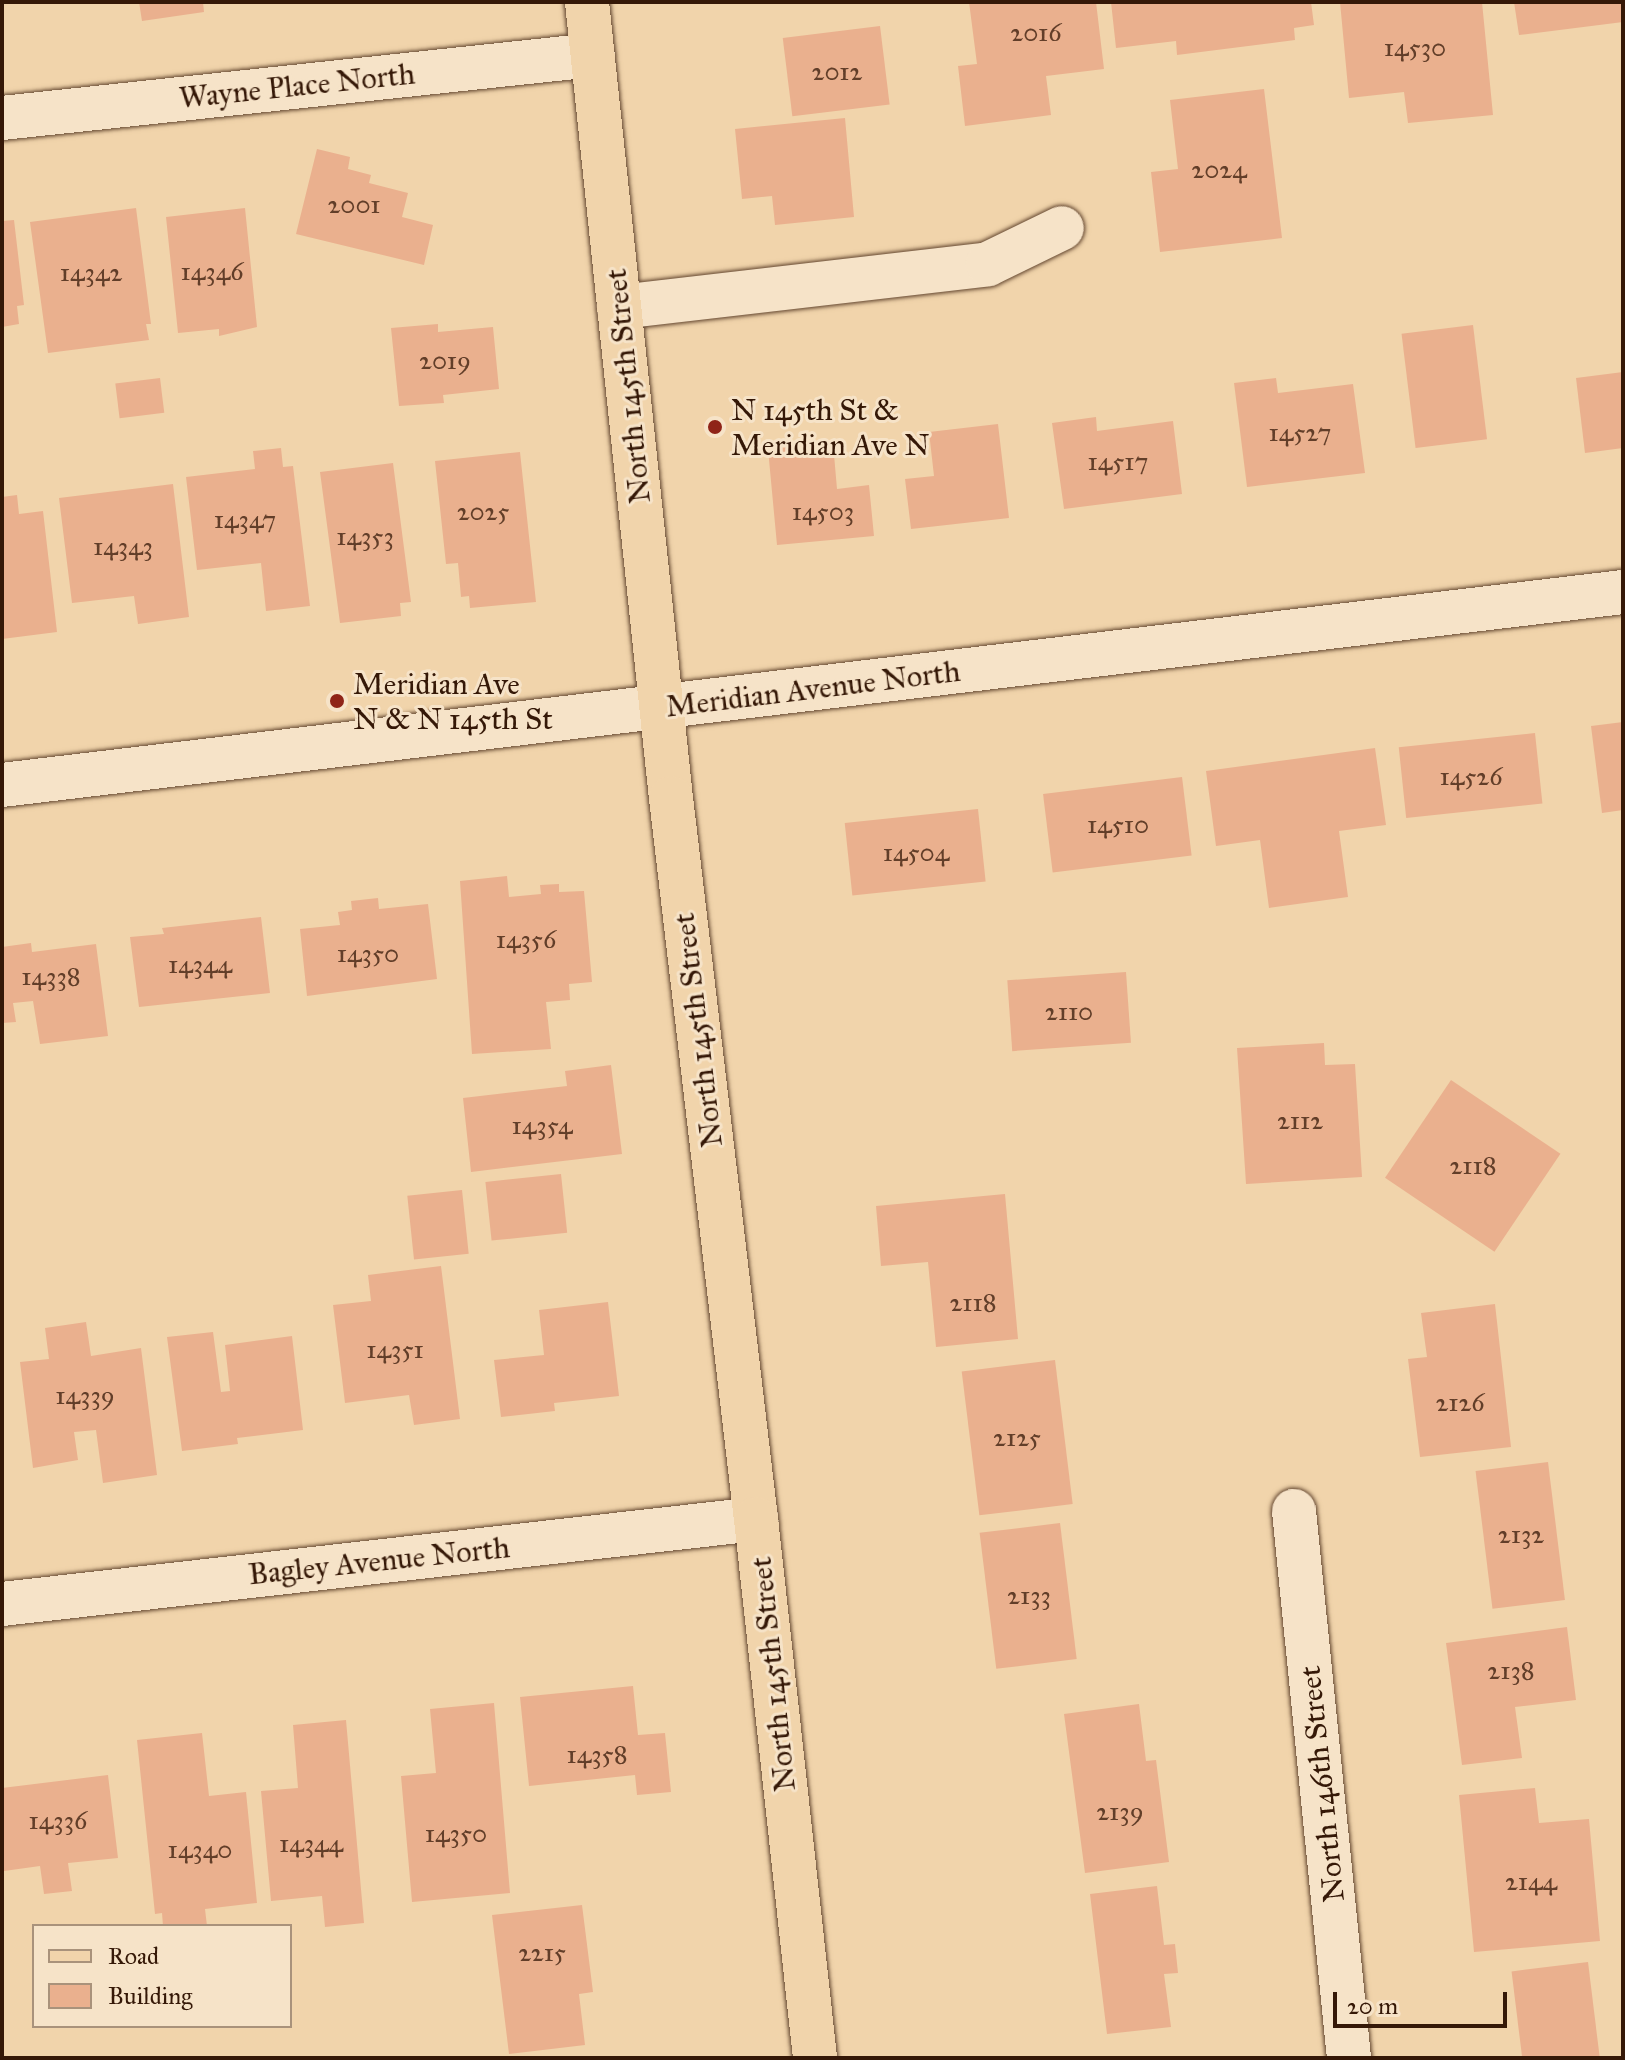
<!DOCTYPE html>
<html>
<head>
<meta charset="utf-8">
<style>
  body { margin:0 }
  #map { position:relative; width:1625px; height:2060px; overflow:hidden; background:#f1d4ab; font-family:"IM FELL Great Primer",serif }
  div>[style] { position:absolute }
  .building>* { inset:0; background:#eab08e; transform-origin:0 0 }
  .roads { filter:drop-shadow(0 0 2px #644730) drop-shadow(0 0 2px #644730) }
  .minor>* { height:44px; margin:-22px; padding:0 22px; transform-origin:22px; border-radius:22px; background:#f6e3c8 }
  .major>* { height:44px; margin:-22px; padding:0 22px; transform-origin:22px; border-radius:22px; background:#f1d4ab }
  .dots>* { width:22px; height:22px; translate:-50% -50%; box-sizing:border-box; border:4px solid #f6e3c8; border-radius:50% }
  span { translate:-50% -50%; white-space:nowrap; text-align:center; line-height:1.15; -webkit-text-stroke:6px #f6e3c8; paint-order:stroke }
  .number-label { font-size:26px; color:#623e29 }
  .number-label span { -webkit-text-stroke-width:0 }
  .street-label { font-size:30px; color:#351807 }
  .poi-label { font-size:30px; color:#351807 }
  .left { translate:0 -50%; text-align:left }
  .frame { position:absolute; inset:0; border:4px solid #351807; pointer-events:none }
  .legend { position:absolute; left:32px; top:1924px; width:260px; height:104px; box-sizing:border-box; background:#f6e3c8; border:2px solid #a9927b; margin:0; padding:10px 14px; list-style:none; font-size:24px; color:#351807 }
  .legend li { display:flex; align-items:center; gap:16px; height:40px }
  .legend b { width:40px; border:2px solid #a9927b }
  .scale { position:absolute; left:1333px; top:1992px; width:174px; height:36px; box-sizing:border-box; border:4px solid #351807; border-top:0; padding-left:10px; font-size:24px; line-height:28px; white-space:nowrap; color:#351807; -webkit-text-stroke:6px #f6e3c8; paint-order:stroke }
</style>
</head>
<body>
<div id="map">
  <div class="building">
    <div style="clip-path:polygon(139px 2px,203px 2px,204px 12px,142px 21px)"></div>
    <div style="clip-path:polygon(969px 2px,1096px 2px,1104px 69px,1046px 76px,1051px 115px,965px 126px,958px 66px,977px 64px)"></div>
    <div style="clip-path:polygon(1111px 2px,1311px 2px,1314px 25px,1294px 28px,1295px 40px,1177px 55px,1176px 41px,1116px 48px)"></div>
    <div style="clip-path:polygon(1340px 2px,1482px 2px,1493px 115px,1408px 123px,1404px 92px,1349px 98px)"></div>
    <div style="clip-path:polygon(1514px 2px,1623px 2px,1623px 22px,1519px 35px)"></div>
    <div style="left:880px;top:26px;width:79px;height:98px;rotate:83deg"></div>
    <div style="clip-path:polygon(1264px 89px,1282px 238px,1160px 252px,1151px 172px,1178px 169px,1170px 100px)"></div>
    <div style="clip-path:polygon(845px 118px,854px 217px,775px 225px,772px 196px,742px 199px,735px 129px)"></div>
    <div style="clip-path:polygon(317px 149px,350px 157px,348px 169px,371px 175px,369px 183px,408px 193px,402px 217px,433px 225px,424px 265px,296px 234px)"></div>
    <div style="clip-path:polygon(136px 208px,151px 324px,146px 324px,149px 340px,48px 353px,30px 222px)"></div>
    <div style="clip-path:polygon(245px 208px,257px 327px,219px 336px,219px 329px,178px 333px,166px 217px)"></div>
    <div style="clip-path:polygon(14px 220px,24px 305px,17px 306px,19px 324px,2px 327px,2px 221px)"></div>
    <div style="clip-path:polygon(438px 324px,438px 332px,493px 327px,499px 389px,443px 395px,444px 403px,399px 406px,391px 328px)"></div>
    <div style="left:1473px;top:325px;width:115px;height:72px;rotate:83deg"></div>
    <div style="clip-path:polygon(1623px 372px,1623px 448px,1585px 453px,1576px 378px)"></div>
    <div style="left:160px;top:378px;width:35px;height:45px;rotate:83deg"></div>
    <div style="clip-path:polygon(1276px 378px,1278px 393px,1353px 384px,1365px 473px,1247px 487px,1234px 383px)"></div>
    <div style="clip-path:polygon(1096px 417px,1097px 431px,1173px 421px,1182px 494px,1064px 509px,1052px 423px)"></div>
    <div style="clip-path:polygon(998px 424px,1009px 518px,911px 529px,905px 479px,934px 476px,929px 432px)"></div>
    <div style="clip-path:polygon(833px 443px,837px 489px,869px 485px,874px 536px,777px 545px,768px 449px)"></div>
    <div style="clip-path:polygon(281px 448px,283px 467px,293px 466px,310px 606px,266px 611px,261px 563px,197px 570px,186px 477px,255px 469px,253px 451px)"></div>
    <div style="clip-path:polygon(520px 452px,536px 602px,470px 608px,469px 596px,461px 597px,458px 563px,446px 564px,435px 461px)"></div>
    <div style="clip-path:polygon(393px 463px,411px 602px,400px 603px,401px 616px,340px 623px,320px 472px)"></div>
    <div style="clip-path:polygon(173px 484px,189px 617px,138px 624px,134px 596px,72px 603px,59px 498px)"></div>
    <div style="clip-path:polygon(17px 495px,19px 514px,43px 511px,57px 632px,2px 639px,2px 497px)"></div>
    <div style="clip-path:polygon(1623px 722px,1623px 810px,1602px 813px,1591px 726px)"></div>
    <div style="left:1535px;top:733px;width:71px;height:137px;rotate:84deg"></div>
    <div style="clip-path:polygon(1375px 748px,1386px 825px,1339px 831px,1348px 897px,1269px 908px,1260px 840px,1216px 846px,1206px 771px)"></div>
    <div style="left:1182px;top:777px;width:79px;height:140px;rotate:83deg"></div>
    <div style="left:978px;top:809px;width:73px;height:134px;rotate:84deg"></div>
    <div style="clip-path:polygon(507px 876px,509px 897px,541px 894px,540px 885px,559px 884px,559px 892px,584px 891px,592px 982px,569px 984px,570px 1000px,546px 1002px,551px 1049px,472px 1054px,460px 881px)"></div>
    <div style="clip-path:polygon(378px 898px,379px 909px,428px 904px,437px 979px,307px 996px,300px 929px,340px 925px,338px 912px,352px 910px,351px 901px)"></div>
    <div style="clip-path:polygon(261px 917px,270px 993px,139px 1007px,130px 937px,164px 934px,162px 928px)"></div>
    <div style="clip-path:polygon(31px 943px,32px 952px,96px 944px,108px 1036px,40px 1044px,33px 1001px,13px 1003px,16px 1022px,2px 1023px,2px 947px)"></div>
    <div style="left:1126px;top:972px;width:71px;height:119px;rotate:86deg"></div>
    <div style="clip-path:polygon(1324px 1043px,1325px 1065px,1355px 1064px,1362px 1177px,1246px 1184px,1237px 1048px)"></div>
    <div style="clip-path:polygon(611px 1065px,622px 1154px,471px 1172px,463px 1098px,567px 1086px,565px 1071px)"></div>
    <div style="left:1451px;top:1080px;width:132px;height:118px;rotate:34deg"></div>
    <div style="left:561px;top:1174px;width:59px;height:76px;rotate:84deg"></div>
    <div style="left:462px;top:1190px;width:64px;height:55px;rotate:84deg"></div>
    <div style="clip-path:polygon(1005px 1194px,1018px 1339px,936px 1347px,928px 1262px,881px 1266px,876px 1206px)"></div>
    <div style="clip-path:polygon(441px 1266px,460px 1419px,414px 1425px,409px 1395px,345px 1403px,333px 1305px,371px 1301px,368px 1275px)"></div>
    <div style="clip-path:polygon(608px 1302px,619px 1396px,554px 1403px,555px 1411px,501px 1417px,494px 1360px,544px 1355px,539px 1310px)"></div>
    <div style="clip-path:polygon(1495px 1304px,1511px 1447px,1420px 1457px,1408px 1359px,1427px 1357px,1421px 1313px)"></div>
    <div style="clip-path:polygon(86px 1322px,91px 1356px,141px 1348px,157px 1475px,103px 1483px,96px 1430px,74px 1432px,78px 1460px,33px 1468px,20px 1362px,49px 1359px,45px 1328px)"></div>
    <div style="clip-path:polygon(213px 1332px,221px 1392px,230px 1391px,225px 1345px,292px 1336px,303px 1430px,237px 1438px,238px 1444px,182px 1451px,167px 1337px)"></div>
    <div style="left:1055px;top:1360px;width:145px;height:94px;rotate:83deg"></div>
    <div style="left:1548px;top:1462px;width:139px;height:73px;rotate:83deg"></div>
    <div style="left:1060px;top:1523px;width:137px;height:81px;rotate:83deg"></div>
    <div style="clip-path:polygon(1567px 1627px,1576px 1700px,1515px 1707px,1522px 1758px,1462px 1765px,1446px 1643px)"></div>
    <div style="clip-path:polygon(633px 1686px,638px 1735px,665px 1733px,671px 1792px,637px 1795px,635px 1775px,529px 1786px,520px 1697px)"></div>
    <div style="clip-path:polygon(494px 1703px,510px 1893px,412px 1902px,401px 1776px,436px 1773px,430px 1709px)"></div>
    <div style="clip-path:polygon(1139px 1704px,1146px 1761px,1156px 1760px,1169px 1862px,1085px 1873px,1064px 1714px)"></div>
    <div style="clip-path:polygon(346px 1720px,364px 1923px,325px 1927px,322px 1896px,271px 1901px,261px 1791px,298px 1788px,293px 1725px)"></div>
    <div style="clip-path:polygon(202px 1733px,209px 1796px,246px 1792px,257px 1903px,205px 1909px,207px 1926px,163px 1926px,162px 1913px,155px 1914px,137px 1740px)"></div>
    <div style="clip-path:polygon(108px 1775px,118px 1858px,68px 1863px,72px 1891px,44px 1894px,40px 1866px,4px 1871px,2px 1788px)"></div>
    <div style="clip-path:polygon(1535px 1788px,1539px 1823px,1589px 1819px,1600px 1941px,1474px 1952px,1459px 1795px)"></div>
    <div style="clip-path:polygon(1157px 1886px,1164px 1945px,1175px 1944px,1178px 1973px,1164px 1974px,1171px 2027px,1107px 2034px,1090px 1894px)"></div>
    <div style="clip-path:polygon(582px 1905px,593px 1992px,579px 1994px,585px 2045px,509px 2054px,492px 1915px)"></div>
    <div style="left:1588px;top:1962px;width:97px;height:77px;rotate:83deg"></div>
  </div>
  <div class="roads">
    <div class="minor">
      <div style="left:2px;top:118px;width:594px;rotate:-6.08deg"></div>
      <div style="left:619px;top:307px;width:371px;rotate:-6.6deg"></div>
      <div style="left:988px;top:264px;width:82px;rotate:-25.9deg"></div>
      <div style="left:2px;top:785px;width:1632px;rotate:-6.79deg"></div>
      <div style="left:1294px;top:1511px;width:550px;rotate:84.26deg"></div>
      <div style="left:2px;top:1604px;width:759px;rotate:-6.43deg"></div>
    </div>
    <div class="major">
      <div style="left:587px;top:2px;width:800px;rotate:83.98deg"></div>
      <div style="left:671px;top:798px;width:726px;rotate:83.28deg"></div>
      <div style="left:756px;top:1519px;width:542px;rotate:83.75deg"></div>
    </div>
  </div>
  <div class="dots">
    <div style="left:715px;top:427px;background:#8f2418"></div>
    <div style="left:337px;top:701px;background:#8f2418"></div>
  </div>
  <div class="number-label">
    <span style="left:1036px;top:33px">2016</span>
    <span style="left:1415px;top:48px">14530</span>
    <span style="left:837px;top:72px">2012</span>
    <span style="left:1219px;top:170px">2024</span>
    <span style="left:354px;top:205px">2001</span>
    <span style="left:212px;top:272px">14346</span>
    <span style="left:91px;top:273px">14342</span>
    <span style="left:445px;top:361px">2019</span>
    <span style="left:1300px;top:433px">14527</span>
    <span style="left:1118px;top:462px">14517</span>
    <span style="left:483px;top:512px">2025</span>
    <span style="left:823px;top:512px">14503</span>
    <span style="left:245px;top:520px">14347</span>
    <span style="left:365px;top:537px">14353</span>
    <span style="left:123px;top:547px">14343</span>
    <span style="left:1471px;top:777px">14526</span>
    <span style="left:1118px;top:825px">14510</span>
    <span style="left:916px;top:853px">14504</span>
    <span style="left:526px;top:940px">14356</span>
    <span style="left:368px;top:954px">14350</span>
    <span style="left:200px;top:965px">14344</span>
    <span style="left:51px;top:977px">14338</span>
    <span style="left:1069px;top:1012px">2110</span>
    <span style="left:1300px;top:1121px">2112</span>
    <span style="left:542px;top:1126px">14354</span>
    <span style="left:1473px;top:1166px">2118</span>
    <span style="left:973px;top:1303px">2118</span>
    <span style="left:395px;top:1350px">14351</span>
    <span style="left:85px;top:1396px">14339</span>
    <span style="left:1460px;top:1403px">2126</span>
    <span style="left:1017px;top:1438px">2125</span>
    <span style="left:1521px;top:1535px">2132</span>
    <span style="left:1029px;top:1596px">2133</span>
    <span style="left:1511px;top:1671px">2138</span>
    <span style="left:597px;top:1755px">14358</span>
    <span style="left:1120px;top:1812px">2139</span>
    <span style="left:58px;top:1821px">14336</span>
    <span style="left:456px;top:1834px">14350</span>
    <span style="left:311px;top:1844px">14344</span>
    <span style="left:200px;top:1850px">14340</span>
    <span style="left:1531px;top:1882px">2144</span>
    <span style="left:542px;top:1953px">2215</span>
  </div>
  <div class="street-label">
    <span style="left:297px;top:86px;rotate:-6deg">Wayne Place North</span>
    <span style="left:628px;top:386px;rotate:-96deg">North 145th Street</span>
    <span style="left:813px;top:689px;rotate:-7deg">Meridian Avenue North</span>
    <span style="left:698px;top:1030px;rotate:-97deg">North 145th Street</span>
    <span style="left:379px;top:1561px;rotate:-6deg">Bagley Avenue North</span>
    <span style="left:773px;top:1674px;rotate:-96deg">North 145th Street</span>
    <span style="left:1322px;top:1784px;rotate:-96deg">North 146th Street</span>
  </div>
  <div class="poi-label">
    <span class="left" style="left:731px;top:427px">N 145th St &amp;<br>Meridian Ave N</span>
    <span class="left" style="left:353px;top:701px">Meridian Ave<br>N &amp; N 145th St</span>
  </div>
  <div class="frame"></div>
  <ul class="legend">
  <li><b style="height:10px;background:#f1d4ab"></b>Road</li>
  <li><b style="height:22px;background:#eab08e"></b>Building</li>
  </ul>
  <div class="scale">20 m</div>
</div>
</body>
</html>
